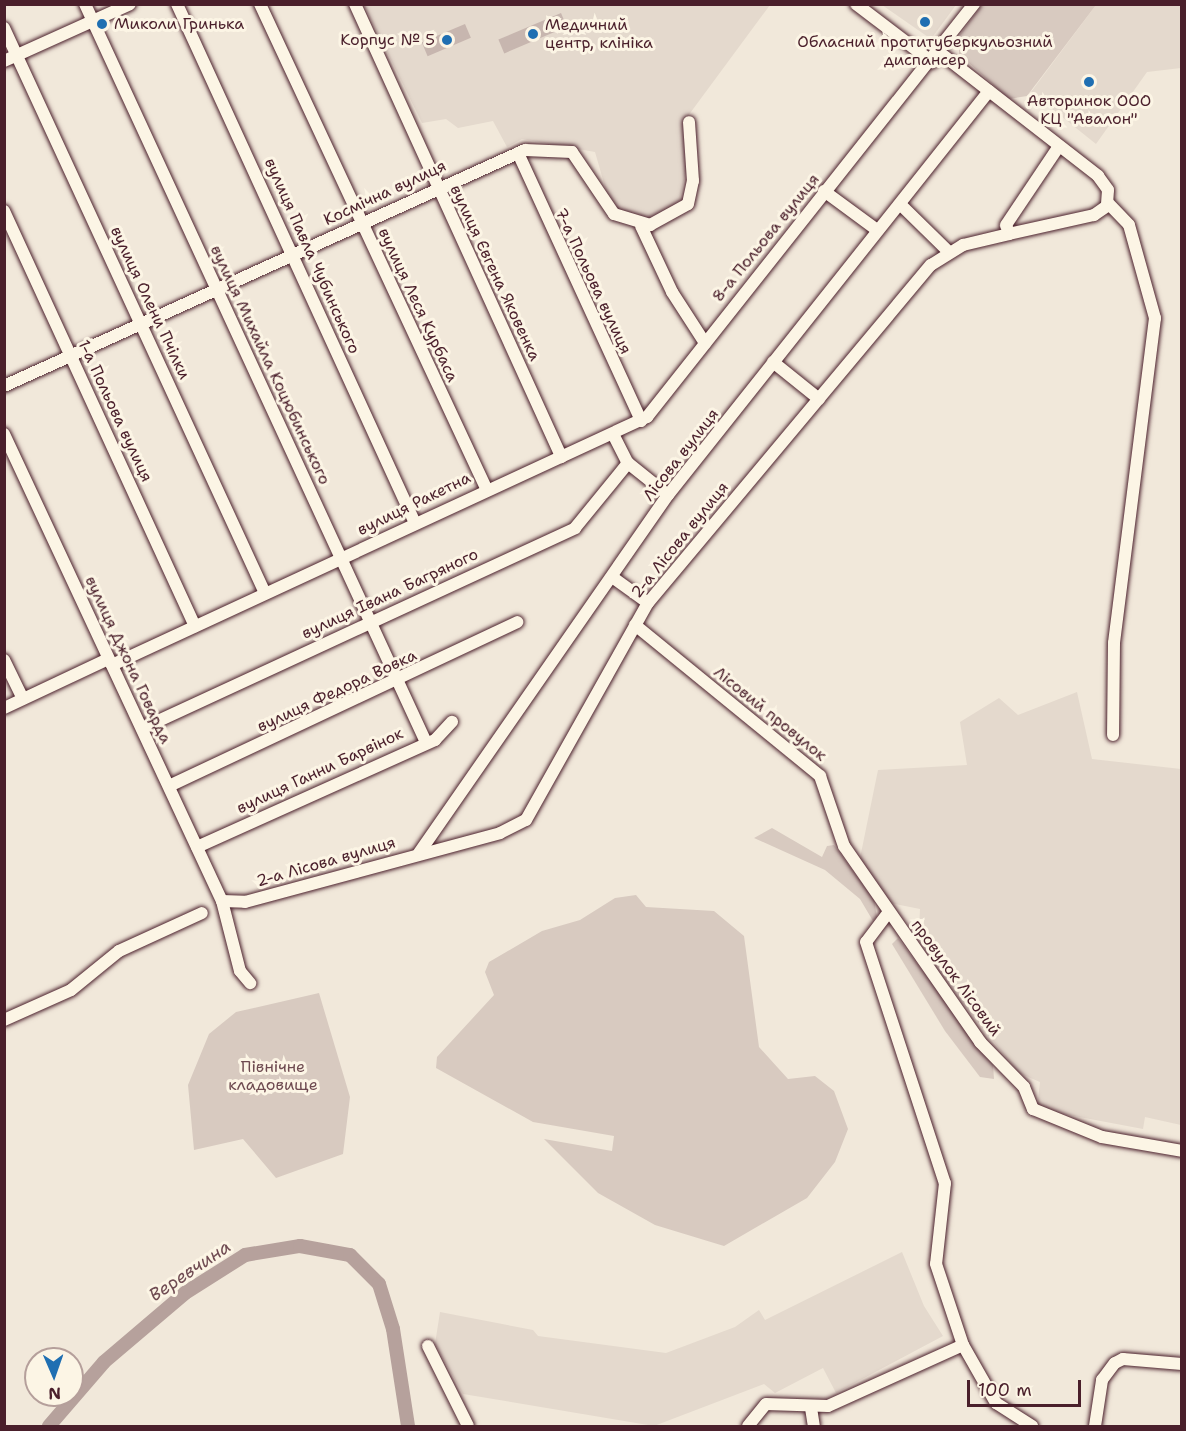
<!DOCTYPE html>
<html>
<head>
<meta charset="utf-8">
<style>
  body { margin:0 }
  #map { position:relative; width:1186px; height:1431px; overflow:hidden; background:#f1e8da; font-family:"Shantell Sans",sans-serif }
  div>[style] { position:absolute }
  .built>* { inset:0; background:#e4d9cd }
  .green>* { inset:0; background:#d8cac0 }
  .river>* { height:14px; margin:-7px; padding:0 7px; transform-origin:7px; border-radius:7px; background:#b6a19c }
  .building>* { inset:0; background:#c7b6af; transform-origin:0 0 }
  .roads { filter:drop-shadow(0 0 2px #4a1f2b) drop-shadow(0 0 2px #4a1f2b) }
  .minor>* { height:12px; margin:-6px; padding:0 6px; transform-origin:6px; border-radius:6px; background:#fcf5e5 }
  .dots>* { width:16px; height:16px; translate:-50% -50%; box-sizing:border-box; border:3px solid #fcf5e5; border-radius:50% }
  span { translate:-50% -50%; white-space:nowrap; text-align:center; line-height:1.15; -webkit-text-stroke:6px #fcf5e5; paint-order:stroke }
  .poi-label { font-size:16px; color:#4a1f2b }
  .left { translate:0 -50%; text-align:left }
  .right { translate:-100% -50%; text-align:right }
  .street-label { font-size:16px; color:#4a1f2b }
  .park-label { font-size:16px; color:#6e4a50 }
  .water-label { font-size:18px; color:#704c53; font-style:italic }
  .frame { position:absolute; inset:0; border:6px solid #4a1f2b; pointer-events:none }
  .north { position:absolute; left:24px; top:1347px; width:60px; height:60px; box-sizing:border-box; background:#fcf5e5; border:2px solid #b59f9b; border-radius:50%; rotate:178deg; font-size:16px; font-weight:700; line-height:24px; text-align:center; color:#4a1f2b }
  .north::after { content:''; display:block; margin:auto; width:21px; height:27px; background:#1f6fb2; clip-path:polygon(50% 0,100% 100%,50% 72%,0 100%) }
  .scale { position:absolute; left:967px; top:1380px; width:114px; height:27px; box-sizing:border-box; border:3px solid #4a1f2b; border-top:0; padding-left:8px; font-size:18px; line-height:21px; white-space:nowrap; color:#4a1f2b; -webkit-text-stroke:4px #fcf5e5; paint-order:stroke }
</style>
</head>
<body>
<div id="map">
  <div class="built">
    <div style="clip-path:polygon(364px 5px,770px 5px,685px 120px,688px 163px,677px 210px,644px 222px,621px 213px,608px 197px,595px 152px,522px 139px,507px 147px,493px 121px,458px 128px,446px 119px,422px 123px)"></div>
    <div style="clip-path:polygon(882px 5px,956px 4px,956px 5px,931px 39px)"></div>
    <div style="clip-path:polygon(1096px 5px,1181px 5px,1181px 68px,1147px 72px,1096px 144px,1031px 92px)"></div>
    <div style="clip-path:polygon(1077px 692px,1092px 759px,1181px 769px,1181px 1125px,1145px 1117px,1143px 1129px,1037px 1109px,1040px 1082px,1019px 1073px,918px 948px,920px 909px,890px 903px,859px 863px,878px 770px,967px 765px,960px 722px,999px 698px,1018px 715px)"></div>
    <div style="clip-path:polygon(902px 1252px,924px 1306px,943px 1336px,836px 1393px,823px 1368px,775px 1393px,764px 1384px,654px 1426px,463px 1394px,435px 1344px,440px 1312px,533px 1330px,538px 1336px,666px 1353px,735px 1327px,759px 1310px,765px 1320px)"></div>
  </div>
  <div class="green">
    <div style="clip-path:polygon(982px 5px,1096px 5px,1027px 96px,1009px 99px,959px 54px,959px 36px)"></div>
    <div style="clip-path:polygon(772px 828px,822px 857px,827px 846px,834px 845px,874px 900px,877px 917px,873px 921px,860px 899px,825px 870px,754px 838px)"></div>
    <div style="clip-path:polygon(636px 895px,646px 907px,714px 911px,744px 936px,759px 1047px,788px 1079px,815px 1076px,834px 1091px,848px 1129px,835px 1162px,807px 1198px,724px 1246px,655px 1225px,598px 1193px,544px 1139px,612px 1151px,614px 1136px,533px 1122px,436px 1068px,437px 1057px,494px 995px,485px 972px,489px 962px,542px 931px,580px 920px,615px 898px)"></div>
    <div style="clip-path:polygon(898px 938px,993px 1065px,994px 1079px,980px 1077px,945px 1031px,892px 944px)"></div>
    <div style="clip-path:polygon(319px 993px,350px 1097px,343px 1154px,276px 1178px,243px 1139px,194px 1150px,188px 1085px,209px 1034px,236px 1012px)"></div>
  </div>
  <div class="river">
    <div style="left:49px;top:1426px;width:84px;rotate:-49.3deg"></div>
    <div style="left:104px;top:1362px;width:106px;rotate:-40.4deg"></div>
    <div style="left:185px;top:1293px;width:71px;rotate:-32.3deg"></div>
    <div style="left:245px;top:1255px;width:56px;rotate:-9.3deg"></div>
    <div style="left:300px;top:1246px;width:51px;rotate:10.2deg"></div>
    <div style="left:350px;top:1255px;width:41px;rotate:45deg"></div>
    <div style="left:379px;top:1284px;width:47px;rotate:72.7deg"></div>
    <div style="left:393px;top:1329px;width:98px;rotate:81.2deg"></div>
  </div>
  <div class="building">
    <div style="left:561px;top:13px;width:15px;height:68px;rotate:67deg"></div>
    <div style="left:465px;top:24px;width:15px;height:47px;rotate:67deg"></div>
  </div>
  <div class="roads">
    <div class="minor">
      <div style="left:85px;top:4px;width:811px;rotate:65.21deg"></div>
      <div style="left:177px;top:4px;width:571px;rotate:65.37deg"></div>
      <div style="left:260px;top:4px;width:534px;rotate:64.97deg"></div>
      <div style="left:355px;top:4px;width:498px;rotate:65.5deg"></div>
      <div style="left:856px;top:4px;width:96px;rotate:37.3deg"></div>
      <div style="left:4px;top:28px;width:622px;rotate:65.21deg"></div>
      <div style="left:939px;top:52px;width:202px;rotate:37.9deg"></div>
      <div style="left:1098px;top:176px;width:17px;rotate:54deg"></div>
      <div style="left:1108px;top:190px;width:16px;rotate:94deg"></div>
      <div style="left:1107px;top:206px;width:16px;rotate:145deg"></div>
      <div style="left:1094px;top:215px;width:87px;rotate:167.4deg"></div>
      <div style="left:4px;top:61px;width:138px;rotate:-24.3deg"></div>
      <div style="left:518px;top:153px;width:295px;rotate:65.3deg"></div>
      <div style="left:824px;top:191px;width:66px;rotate:36.3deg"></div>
      <div style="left:1108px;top:203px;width:30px;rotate:46deg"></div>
      <div style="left:1129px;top:225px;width:97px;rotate:74.4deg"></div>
      <div style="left:1155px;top:318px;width:328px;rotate:97.2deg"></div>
      <div style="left:1114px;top:643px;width:92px;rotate:90.6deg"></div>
      <div style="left:902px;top:206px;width:66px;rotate:44.4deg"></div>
      <div style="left:4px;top:211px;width:457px;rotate:65.3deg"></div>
      <div style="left:641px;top:226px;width:73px;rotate:64.8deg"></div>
      <div style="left:672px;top:292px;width:61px;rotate:57.1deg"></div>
      <div style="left:773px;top:362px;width:59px;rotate:38.8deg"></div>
      <div style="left:4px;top:386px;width:572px;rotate:-24.37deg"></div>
      <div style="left:525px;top:150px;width:47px;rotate:2.4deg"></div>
      <div style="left:572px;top:152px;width:75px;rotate:55.9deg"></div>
      <div style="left:614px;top:214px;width:38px;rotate:17deg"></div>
      <div style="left:650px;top:225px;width:43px;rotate:-28.9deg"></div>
      <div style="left:688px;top:204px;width:24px;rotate:-78deg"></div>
      <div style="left:693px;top:181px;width:59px;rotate:-93.9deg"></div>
      <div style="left:4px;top:434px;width:515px;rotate:64.98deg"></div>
      <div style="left:222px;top:901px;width:72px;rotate:75.6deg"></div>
      <div style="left:240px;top:971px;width:16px;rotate:50deg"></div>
      <div style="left:613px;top:434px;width:33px;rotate:63deg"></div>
      <div style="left:628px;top:463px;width:51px;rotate:38.7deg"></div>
      <div style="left:612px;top:577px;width:44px;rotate:35.8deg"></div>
      <div style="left:635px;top:625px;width:239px;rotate:39.2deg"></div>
      <div style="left:820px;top:776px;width:74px;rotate:71.1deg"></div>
      <div style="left:844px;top:846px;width:239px;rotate:55.2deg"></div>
      <div style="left:980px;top:1042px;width:63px;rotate:45.6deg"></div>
      <div style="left:1024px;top:1087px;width:24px;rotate:68deg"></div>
      <div style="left:1033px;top:1109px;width:74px;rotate:22.1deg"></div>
      <div style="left:1102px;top:1137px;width:81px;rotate:9.9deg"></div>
      <div style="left:4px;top:660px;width:43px;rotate:64deg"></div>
      <div style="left:112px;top:665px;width:590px;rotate:-24.87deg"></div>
      <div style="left:647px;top:417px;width:527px;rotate:-51.63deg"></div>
      <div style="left:4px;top:708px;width:115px;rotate:-25.2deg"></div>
      <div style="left:143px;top:728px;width:476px;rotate:-24.8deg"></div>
      <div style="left:575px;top:528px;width:84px;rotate:-50.8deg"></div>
      <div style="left:169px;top:786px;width:385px;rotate:-25.2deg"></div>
      <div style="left:197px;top:847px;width:261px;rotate:-24.2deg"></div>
      <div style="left:435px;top:740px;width:25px;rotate:-47deg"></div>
      <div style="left:419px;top:853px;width:436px;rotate:-55.2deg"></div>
      <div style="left:668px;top:495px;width:516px;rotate:-51.53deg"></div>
      <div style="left:222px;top:901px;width:23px;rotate:2deg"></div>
      <div style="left:245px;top:902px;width:264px;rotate:-15.1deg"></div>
      <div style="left:500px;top:833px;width:29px;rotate:-27deg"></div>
      <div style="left:526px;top:820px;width:249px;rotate:-60.7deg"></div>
      <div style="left:648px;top:603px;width:441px;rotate:-50.1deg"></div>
      <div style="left:931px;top:265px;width:38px;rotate:-32deg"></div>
      <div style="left:963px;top:245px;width:47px;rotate:-13.4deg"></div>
      <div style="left:1009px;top:234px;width:9px;rotate:-108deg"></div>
      <div style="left:1006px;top:225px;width:95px;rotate:-56.1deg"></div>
      <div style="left:888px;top:913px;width:36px;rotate:127deg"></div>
      <div style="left:866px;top:942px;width:254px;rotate:71.9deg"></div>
      <div style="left:945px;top:1183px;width:81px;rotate:96.3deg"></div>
      <div style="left:936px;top:1264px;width:85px;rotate:71.6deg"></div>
      <div style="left:963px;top:1345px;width:67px;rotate:60.4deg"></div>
      <div style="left:996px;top:1403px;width:43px;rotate:32.6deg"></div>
      <div style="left:4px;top:1020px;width:73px;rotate:-24.1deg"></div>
      <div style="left:71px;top:990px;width:62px;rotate:-39.1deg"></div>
      <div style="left:119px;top:951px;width:91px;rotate:-24.6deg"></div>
      <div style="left:428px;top:1346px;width:89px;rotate:63.4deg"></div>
      <div style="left:811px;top:1408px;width:18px;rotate:81deg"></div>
      <div style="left:748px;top:1426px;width:28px;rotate:-51deg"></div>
      <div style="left:766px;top:1404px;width:62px;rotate:1.8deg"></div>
      <div style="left:828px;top:1406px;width:148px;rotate:-24.3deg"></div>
      <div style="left:1095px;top:1426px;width:47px;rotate:-81.3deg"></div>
      <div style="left:1102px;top:1380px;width:21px;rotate:-53deg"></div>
      <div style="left:1115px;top:1363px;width:9px;rotate:-27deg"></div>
      <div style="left:1123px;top:1359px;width:59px;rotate:4.8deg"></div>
    </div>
  </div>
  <div class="dots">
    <div style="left:925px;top:22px;background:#1f6fb2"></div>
    <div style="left:102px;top:24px;background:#1f6fb2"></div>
    <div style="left:533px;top:34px;background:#1f6fb2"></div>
    <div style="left:447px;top:40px;background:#1f6fb2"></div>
    <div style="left:1089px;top:82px;background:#1f6fb2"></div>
  </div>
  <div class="poi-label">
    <span class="left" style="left:114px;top:24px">Миколи Гринька</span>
    <span class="left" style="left:545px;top:34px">Медичний<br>центр, клініка</span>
    <span class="right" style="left:435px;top:40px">Корпус № 5</span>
    <span style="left:925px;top:51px">Обласний протитуберкульозний<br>диспансер</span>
    <span style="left:1089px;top:110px">Авторинок ООО<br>КЦ "Авалон"</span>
  </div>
  <div class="street-label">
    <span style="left:385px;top:193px;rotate:-25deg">Космічна вулиця</span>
    <span style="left:766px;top:238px;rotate:-51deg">8-а Польова вулиця</span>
    <span style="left:312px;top:256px;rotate:66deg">вулиця Павла Чубинського</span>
    <span style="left:495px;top:273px;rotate:65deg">вулиця Євгена Яковенка</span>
    <span style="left:593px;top:281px;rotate:65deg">7-а Польова вулиця</span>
    <span style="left:150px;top:303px;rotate:65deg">вулиця Олени Пчілки</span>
    <span style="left:418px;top:305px;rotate:65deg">вулиця Леся Курбаса</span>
    <span style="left:270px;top:365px;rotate:65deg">вулиця Михайла Коцюбинського</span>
    <span style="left:115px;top:411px;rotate:65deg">1-а Польова вулиця</span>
    <span style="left:681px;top:455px;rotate:-52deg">Лісова вулиця</span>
    <span style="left:414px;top:504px;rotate:-26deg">вулиця Ракетна</span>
    <span style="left:680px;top:540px;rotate:-51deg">2-а Лісова вулиця</span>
    <span style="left:390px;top:594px;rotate:-25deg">вулиця Івана Багряного</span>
    <span style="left:128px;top:660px;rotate:65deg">вулиця Джона Говарда</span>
    <span style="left:337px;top:691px;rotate:-25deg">вулиця Федора Вовка</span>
    <span style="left:770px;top:714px;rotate:39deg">Лісовий провулок</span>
    <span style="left:320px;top:771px;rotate:-25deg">вулиця Ганни Барвінок</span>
    <span style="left:326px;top:862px;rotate:-16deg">2-а Лісова вулиця</span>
    <span style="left:956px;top:978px;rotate:54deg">провулок Лісовий</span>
  </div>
  <div class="park-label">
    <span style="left:273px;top:1076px">Північне<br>кладовище</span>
  </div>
  <div class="water-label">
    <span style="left:190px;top:1271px;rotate:-34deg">Веревчина</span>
  </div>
  <div class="frame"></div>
  <div class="north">N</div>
  <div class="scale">100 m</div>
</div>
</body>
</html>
